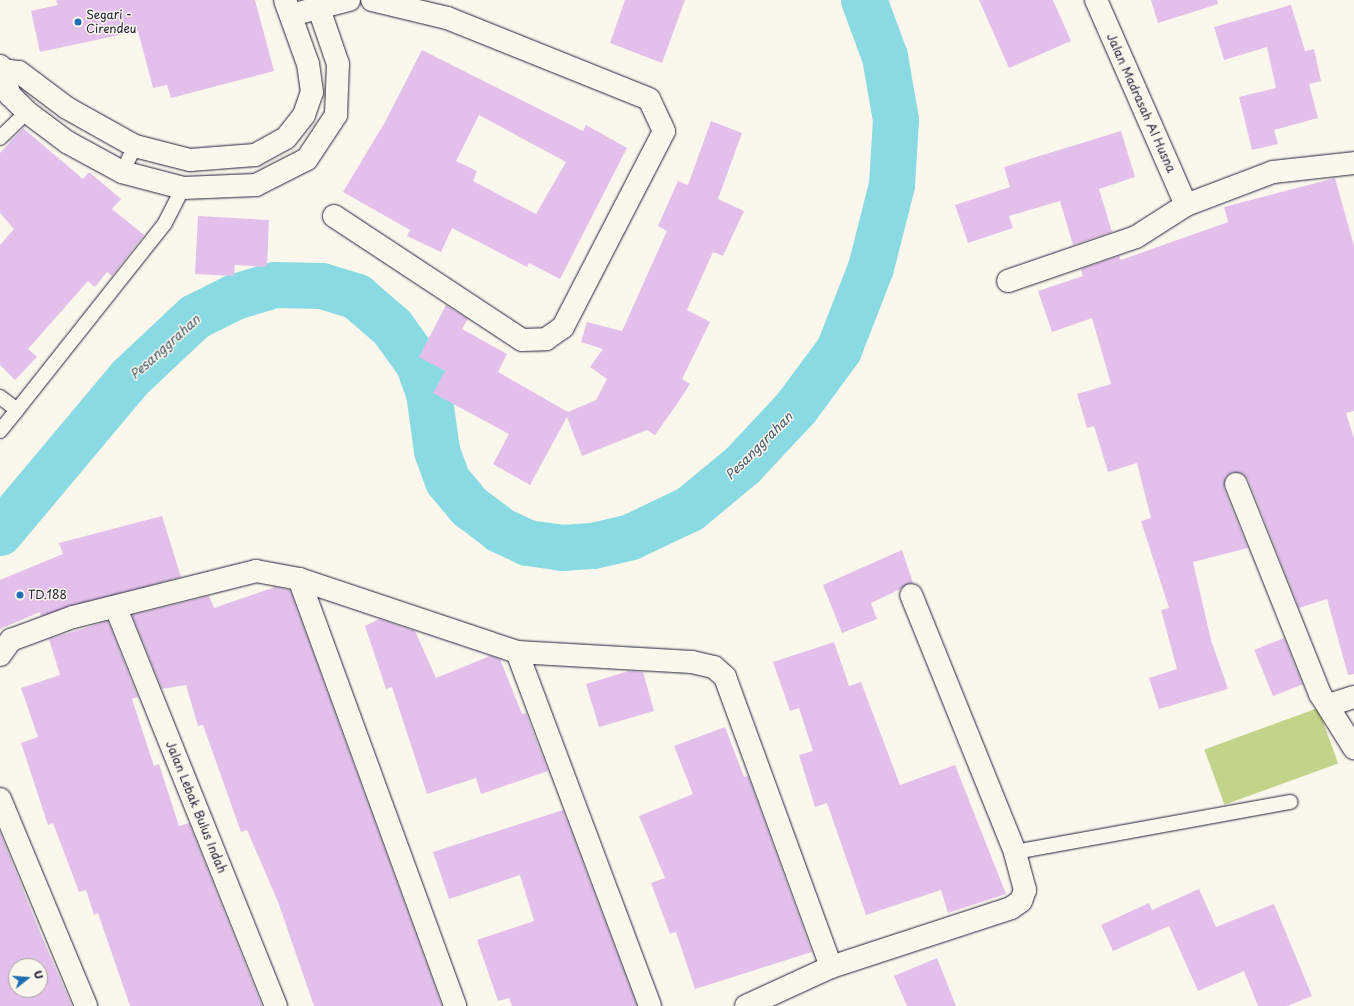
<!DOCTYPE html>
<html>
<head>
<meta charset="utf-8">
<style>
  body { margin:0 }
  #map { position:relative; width:1354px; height:1006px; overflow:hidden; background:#fbf7ec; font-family:"Playpen Sans",sans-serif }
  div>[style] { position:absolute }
  .green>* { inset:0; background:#c2d489; transform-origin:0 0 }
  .river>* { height:46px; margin:-23px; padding:0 23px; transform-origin:23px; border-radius:23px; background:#89dae2 }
  .building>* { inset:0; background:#e2c0eb; transform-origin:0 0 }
  .roads { filter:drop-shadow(0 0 1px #22223b) drop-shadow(0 0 1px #22223b) }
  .lane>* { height:14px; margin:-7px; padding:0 7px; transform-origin:7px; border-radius:7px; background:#fbf7ec }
  .street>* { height:22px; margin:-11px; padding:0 11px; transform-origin:11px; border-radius:11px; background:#fbf7ec }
  .secondary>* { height:22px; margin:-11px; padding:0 11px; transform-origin:11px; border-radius:11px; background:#fbf7ec }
  .dots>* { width:11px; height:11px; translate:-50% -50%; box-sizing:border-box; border:2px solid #fbf7ec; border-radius:50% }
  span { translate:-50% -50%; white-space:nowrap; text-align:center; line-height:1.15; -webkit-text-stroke:3px #fbf7ec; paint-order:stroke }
  .poi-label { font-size:12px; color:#22223b }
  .left { translate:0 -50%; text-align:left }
  .street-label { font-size:12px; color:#22223b }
  .water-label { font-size:13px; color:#41596d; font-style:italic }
  .north { position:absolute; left:8px; top:958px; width:40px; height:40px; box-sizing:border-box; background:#fbf7ec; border:1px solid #a4a2a5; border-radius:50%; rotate:73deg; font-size:11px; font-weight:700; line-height:16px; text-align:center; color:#22223b }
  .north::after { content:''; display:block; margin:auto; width:14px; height:18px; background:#1f6fb2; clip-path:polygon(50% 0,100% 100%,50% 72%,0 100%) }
</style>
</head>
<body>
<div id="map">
  <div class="green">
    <div style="left:1318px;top:708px;width:59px;height:121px;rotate:70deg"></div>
  </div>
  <div class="river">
    <div style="left:0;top:533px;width:202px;rotate:-50deg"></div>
    <div style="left:130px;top:378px;width:89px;rotate:-43.2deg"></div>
    <div style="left:195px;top:317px;width:45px;rotate:-26.6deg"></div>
    <div style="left:235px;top:297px;width:42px;rotate:-16.7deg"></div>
    <div style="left:275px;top:285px;width:47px;rotate:1.2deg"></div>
    <div style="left:322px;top:286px;width:37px;rotate:17deg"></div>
    <div style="left:357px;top:297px;width:46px;rotate:40.6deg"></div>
    <div style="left:392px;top:327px;width:44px;rotate:54.2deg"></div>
    <div style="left:418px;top:363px;width:32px;rotate:70deg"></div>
    <div style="left:429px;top:393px;width:59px;rotate:82.1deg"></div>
    <div style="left:437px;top:451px;width:32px;rotate:70deg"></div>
    <div style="left:448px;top:481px;width:34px;rotate:50deg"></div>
    <div style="left:470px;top:507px;width:38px;rotate:37deg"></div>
    <div style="left:500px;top:530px;width:31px;rotate:25deg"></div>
    <div style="left:528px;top:543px;width:34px;rotate:8deg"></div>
    <div style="left:562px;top:548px;width:31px;rotate:-4deg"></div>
    <div style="left:593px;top:546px;width:39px;rotate:-13deg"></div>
    <div style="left:631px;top:537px;width:65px;rotate:-25.4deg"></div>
    <div style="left:690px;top:509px;width:69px;rotate:-39.7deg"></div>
    <div style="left:743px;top:465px;width:79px;rotate:-47deg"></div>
    <div style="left:797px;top:407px;width:71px;rotate:-53.6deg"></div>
    <div style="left:839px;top:350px;width:88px;rotate:-68.7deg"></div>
    <div style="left:871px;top:268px;width:86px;rotate:-75.8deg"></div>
    <div style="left:892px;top:185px;width:65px;rotate:-86.5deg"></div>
    <div style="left:896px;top:120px;width:64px;rotate:-99.9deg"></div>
    <div style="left:885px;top:57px;width:61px;rotate:-110.2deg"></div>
  </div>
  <div class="building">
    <div style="clip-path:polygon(56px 0,255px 0,274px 71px,171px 98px,167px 85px,153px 88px,138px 31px,40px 52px,31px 11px,58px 5px)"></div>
    <div style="clip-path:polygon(625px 0,685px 0,662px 63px,610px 43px)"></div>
    <div style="clip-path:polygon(979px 0,1053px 0,1071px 41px,1009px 68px)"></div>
    <div style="clip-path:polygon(1151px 0,1217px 0,1218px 4px,1158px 23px)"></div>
    <div style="clip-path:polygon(1291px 5px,1305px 51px,1314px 49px,1321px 81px,1309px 84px,1318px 118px,1274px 130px,1278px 144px,1252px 150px,1239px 97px,1276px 88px,1267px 47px,1224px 60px,1214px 27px)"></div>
    <div style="clip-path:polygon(evenodd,422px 50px,583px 131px,586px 125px,627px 148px,560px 279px,529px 263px,527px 267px,452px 228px,441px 252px,407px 236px,410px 230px,343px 192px,385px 122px,422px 50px,479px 115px,566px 162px,536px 214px,473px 181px,477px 171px,456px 161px,479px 115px)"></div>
    <div style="clip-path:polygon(711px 121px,742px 133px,718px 199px,744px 211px,723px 256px,713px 252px,687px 310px,710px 322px,682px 379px,690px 384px,677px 404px,655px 435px,647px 430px,582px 456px,567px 417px,530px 485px,493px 464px,509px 434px,433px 393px,445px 371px,419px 357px,446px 305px,468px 319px,462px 329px,507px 354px,498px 372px,568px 412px,596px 400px,607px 379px,590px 367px,603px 349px,581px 342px,587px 322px,622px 331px,667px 231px,658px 226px,678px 181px,688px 185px)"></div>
    <div style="clip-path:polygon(23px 128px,83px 179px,89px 172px,121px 199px,112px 209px,144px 235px,112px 276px,107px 272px,95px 287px,88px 281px,28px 349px,37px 357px,15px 380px,0 365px,0 245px,14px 229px,0 213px,0 153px)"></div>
    <div style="clip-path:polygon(1121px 131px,1135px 177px,1099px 189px,1112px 232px,1073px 245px,1060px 201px,1009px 216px,1013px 228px,968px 243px,955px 205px,1010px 187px,1004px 167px)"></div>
    <div style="clip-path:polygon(1335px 178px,1354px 246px,1354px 411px,1346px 413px,1354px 438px,1354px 674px,1348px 675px,1327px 599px,1299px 608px,1248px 479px,1243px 474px,1232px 472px,1226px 477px,1224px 488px,1248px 548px,1193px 562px,1211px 640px,1228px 689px,1159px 709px,1149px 678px,1177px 669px,1161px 610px,1169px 608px,1141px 521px,1151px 518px,1137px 463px,1108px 472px,1094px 426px,1087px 428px,1077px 394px,1111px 384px,1092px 318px,1052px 332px,1038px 291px,1083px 276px,1081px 269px,1119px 256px,1121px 260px,1228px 222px,1224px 207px)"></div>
    <div style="clip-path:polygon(198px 216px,269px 220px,267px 267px,235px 265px,234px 276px,195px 274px)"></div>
    <div style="clip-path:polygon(162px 516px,181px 577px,41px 616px,40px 612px,0 629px,0 580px,63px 554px,59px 543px)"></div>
    <div style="clip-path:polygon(902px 550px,913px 583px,871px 603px,877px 619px,842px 633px,823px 585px)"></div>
    <div style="clip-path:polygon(275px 587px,290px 590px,442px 1006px,314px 1006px,278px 902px,247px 830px,241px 832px,203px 725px,198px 726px,186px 685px,162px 689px,132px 615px,209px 596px,214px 608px)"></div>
    <div style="clip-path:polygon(379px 619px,415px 631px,436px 678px,490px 656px,500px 659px,522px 714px,526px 713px,548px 771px,481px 794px,476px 778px,427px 794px,392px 687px,386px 689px,365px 626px)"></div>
    <div style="clip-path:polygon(108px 621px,138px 697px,132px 699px,154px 766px,159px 764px,179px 826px,189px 823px,262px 1006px,130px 1006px,98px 913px,94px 915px,86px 890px,79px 892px,53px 823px,48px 825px,21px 743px,38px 737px,21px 688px,60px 675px,49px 639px)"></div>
    <div style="left:1284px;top:638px;width:50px;height:32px;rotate:68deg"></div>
    <div style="clip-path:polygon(834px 642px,849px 686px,861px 682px,900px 785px,955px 765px,1006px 894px,948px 913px,941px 890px,866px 915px,827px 803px,815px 807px,799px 755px,813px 751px,799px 708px,790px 711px,773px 662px)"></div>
    <div style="clip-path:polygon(629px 671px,643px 672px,654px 711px,599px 727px,586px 684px)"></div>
    <div style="clip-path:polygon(725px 727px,744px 777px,748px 776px,812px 952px,695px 989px,676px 932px,670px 934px,651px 883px,665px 878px,639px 816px,693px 794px,674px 746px)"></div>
    <div style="clip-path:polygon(563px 810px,637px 1006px,512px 1006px,509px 998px,498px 1001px,477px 940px,534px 921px,520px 875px,449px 899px,433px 852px)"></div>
    <div style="clip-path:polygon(evenodd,0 832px,42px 937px,72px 1006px,0 1006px,0 832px,16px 966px,40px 966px,40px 990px,16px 990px,16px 966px)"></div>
    <div style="clip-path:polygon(1199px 889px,1216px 927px,1274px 904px,1312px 996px,1287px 1006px,1258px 1006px,1244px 971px,1198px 991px,1169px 926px,1113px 951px,1101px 925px,1149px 903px,1152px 910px)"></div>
    <div style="clip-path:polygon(937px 958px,956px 1006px,907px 1006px,894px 976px)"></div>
  </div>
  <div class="roads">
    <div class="lane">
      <div style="left:0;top:138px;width:37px;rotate:-44deg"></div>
      <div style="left:122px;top:172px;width:29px;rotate:-63deg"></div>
      <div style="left:0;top:397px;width:21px;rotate:37deg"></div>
      <div style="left:17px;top:410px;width:27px;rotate:129deg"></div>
      <div style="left:17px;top:410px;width:238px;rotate:-51.6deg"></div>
      <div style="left:165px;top:223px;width:39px;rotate:-63deg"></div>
      <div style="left:1015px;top:852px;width:280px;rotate:-10.3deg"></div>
    </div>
    <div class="street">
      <div style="left:1096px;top:0;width:224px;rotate:66.3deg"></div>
      <div style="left:291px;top:15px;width:60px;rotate:-14.5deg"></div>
      <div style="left:334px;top:216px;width:225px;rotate:33.4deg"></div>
      <div style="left:522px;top:340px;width:24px;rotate:-2deg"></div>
      <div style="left:546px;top:339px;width:21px;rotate:-35deg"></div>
      <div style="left:563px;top:327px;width:220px;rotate:-62.7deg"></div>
      <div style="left:664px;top:131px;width:35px;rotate:-115deg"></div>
      <div style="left:649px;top:99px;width:218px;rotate:-158.1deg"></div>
      <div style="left:447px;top:18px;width:77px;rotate:-166.5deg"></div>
      <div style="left:1008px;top:281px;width:135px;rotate:-19deg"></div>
      <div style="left:1136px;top:237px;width:59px;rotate:-32.6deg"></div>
      <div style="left:1186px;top:205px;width:93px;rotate:-20.8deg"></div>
      <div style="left:1273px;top:172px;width:81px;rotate:-6.3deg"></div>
      <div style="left:1236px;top:484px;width:226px;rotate:68.2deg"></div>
      <div style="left:1320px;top:694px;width:64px;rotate:57.8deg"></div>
      <div style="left:299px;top:579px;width:455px;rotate:69.9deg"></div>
      <div style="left:116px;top:608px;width:429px;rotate:68.1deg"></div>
      <div style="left:517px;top:652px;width:378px;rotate:69.4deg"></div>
      <div style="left:0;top:655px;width:19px;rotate:-54deg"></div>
      <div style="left:11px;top:640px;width:66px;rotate:-20.4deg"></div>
      <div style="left:73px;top:617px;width:189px;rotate:-14.1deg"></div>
      <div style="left:256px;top:571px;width:44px;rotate:10.5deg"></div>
      <div style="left:299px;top:579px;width:230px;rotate:18.5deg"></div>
      <div style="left:517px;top:652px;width:175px;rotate:3.3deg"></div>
      <div style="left:692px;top:662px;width:23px;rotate:13deg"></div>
      <div style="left:714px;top:667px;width:15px;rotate:42deg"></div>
      <div style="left:725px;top:677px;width:309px;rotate:69.9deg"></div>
      <div style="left:1329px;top:705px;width:26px;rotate:-18deg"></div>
      <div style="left:0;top:799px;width:224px;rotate:67.4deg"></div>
      <div style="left:746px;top:1006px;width:94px;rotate:-24.6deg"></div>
      <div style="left:831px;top:967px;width:189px;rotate:-18.1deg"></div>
      <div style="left:1011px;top:908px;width:12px;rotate:-35deg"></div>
      <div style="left:1021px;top:901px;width:12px;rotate:-70deg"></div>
      <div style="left:1025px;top:890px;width:39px;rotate:-105deg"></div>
      <div style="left:1015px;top:852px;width:277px;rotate:-112deg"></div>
    </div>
    <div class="secondary">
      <div style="left:0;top:66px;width:31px;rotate:71deg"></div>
      <div style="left:10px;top:95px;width:24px;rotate:45deg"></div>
      <div style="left:27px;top:112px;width:50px;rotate:36.9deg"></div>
      <div style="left:67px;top:142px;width:63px;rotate:28.6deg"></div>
      <div style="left:122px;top:172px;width:63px;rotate:14.7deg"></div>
      <div style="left:183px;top:188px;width:73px;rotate:-2.4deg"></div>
      <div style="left:256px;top:185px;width:57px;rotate:-27deg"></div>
      <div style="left:307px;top:159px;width:53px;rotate:-56.6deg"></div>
      <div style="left:336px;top:115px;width:51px;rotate:-87.8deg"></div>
      <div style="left:338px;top:64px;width:68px;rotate:-109deg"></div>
      <div style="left:2px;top:70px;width:17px;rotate:7deg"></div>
      <div style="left:19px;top:72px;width:60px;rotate:36.9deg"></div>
      <div style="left:67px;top:108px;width:78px;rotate:29.2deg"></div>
      <div style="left:135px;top:146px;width:57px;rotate:14.3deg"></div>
      <div style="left:190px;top:160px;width:65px;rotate:-4.4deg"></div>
      <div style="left:255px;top:155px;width:35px;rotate:-29deg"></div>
      <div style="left:286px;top:138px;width:29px;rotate:-52deg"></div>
      <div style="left:304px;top:115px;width:24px;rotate:-71deg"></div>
      <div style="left:312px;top:92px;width:28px;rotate:-98deg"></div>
      <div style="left:308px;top:64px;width:68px;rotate:-109.8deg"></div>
    </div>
  </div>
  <div class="dots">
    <div style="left:78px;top:22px;background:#1f6fb2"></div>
    <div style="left:20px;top:595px;background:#1f6fb2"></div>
  </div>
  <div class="poi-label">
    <span class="left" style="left:86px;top:22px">Segari -<br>Cirendeu</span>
    <span class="left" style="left:28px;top:595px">TD.188</span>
  </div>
  <div class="street-label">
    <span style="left:1141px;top:103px;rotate:66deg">Jalan Madrasah Al Husna</span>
    <span style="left:196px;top:807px;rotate:68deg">Jalan Lebak Bulus Indah</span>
  </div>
  <div class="water-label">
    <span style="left:165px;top:347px;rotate:-42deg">Pesanggrahan</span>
    <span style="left:759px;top:446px;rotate:-45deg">Pesanggrahan</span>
  </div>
  <div class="north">U</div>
</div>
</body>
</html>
